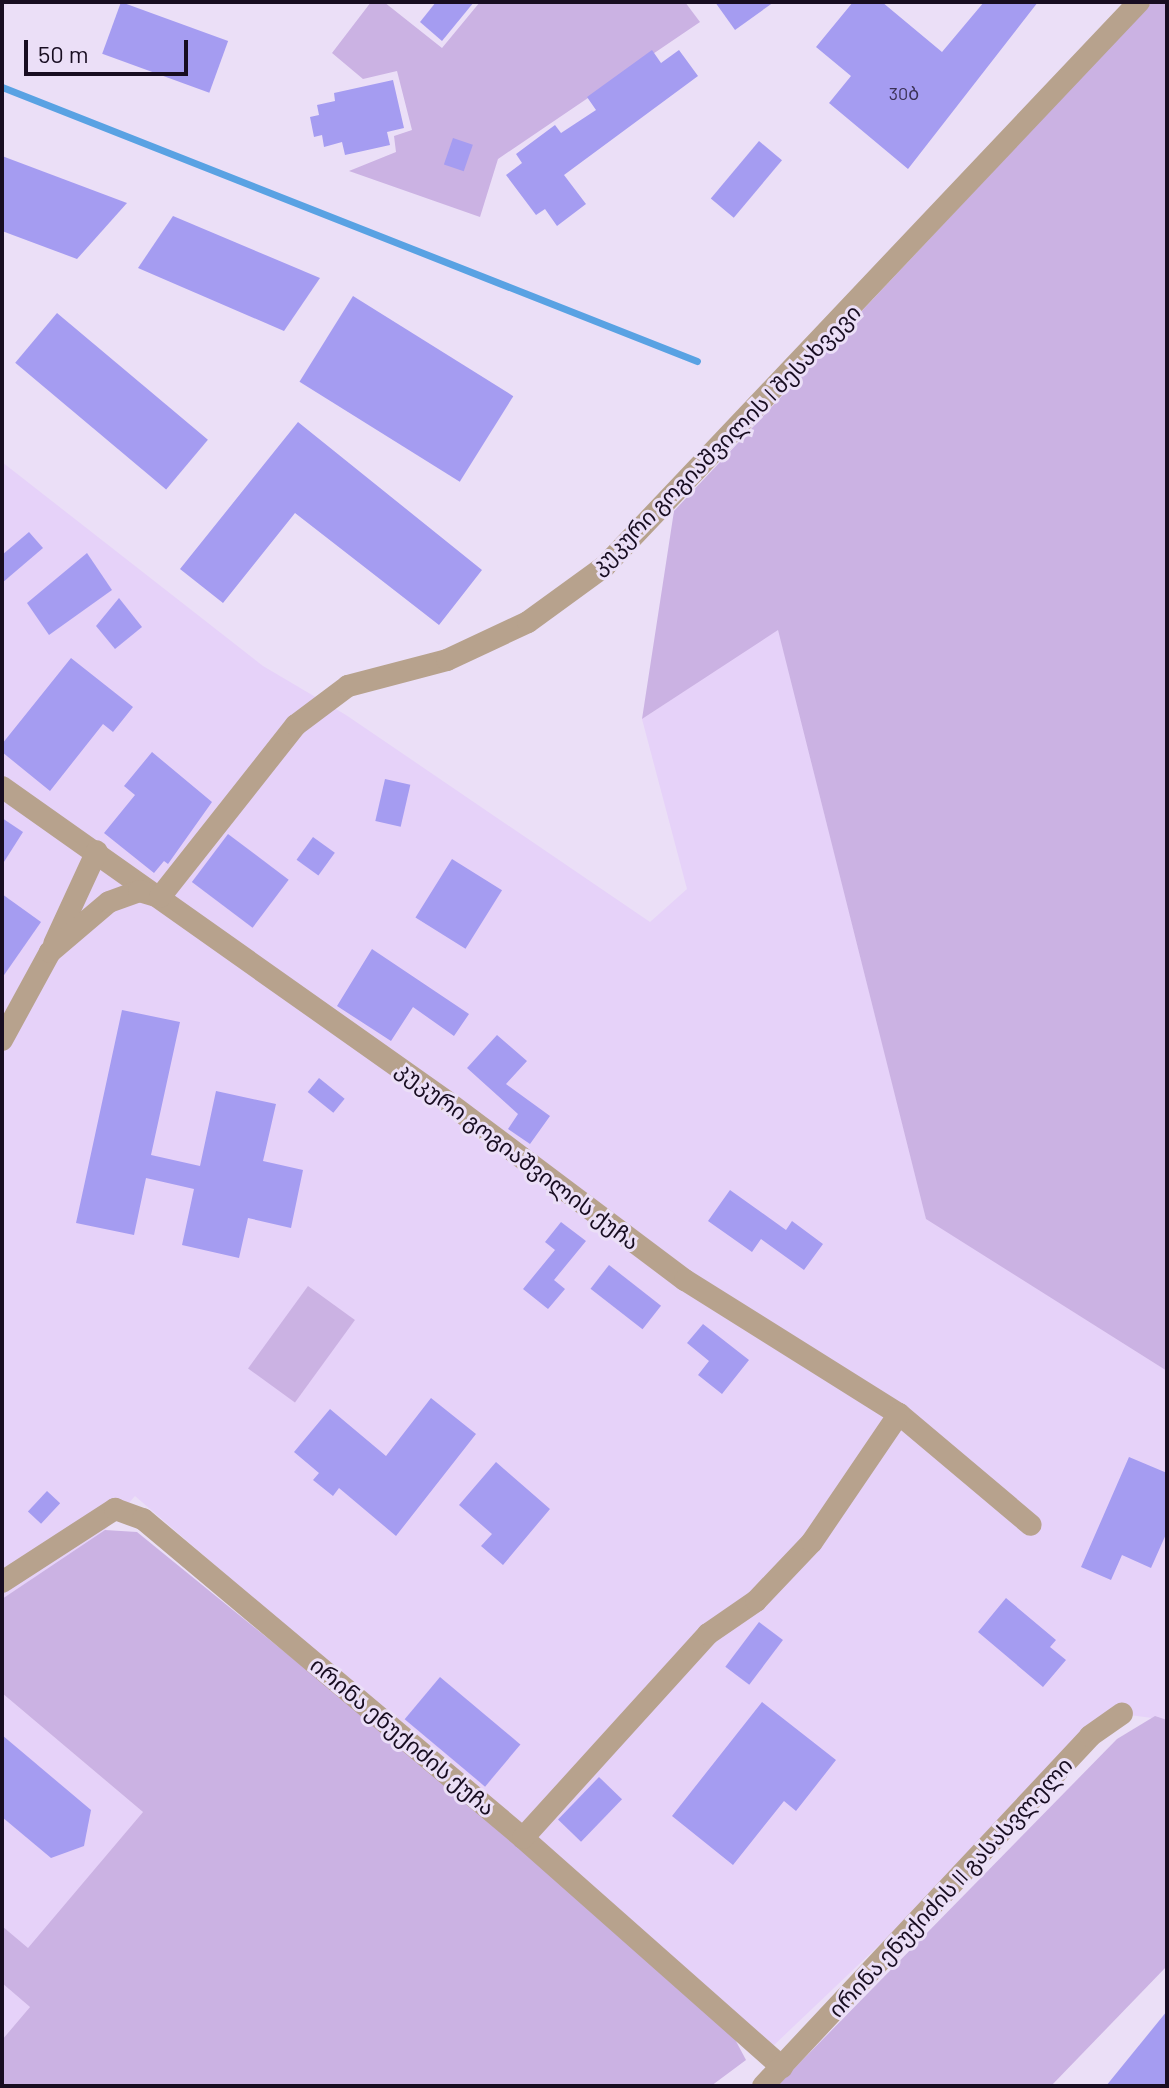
<!DOCTYPE html>
<html>
<head>
<meta charset="utf-8">
<style>
  body { margin:0 }
  #map { position:relative; width:1169px; height:2088px; overflow:hidden; background:#ebdff7; font-family:Barlow,"Noto Sans Georgian",sans-serif }
  div>[style] { position:absolute }
  .built>* { inset:0; background:#e6d2f9 }
  .green>* { inset:0; background:#cbb2e3; transform-origin:0 0 }
  .stream>* { height:7px; margin:-3.5px; padding:0 3.5px; transform-origin:3.5px; border-radius:3.5px; background:#59a2e3 }
  .building>* { inset:0; background:#a59cf1; transform-origin:0 0 }
  .minor>* { height:22px; margin:-11px; padding:0 11px; transform-origin:11px; border-radius:11px; background:#b7a28d }
  span { translate:-50% -50%; white-space:nowrap; text-align:center; line-height:1.15; -webkit-text-stroke:6px #ebdff7; paint-order:stroke }
  .number-label { font-size:18px; color:#3b3155 }
  .number-label span { -webkit-text-stroke-width:0 }
  .street-label { font-size:22px; color:#180d21 }
  .frame { position:absolute; inset:0; border:4px solid #180d21; pointer-events:none }
  .scale { position:absolute; left:24px; top:40px; width:164px; height:36px; box-sizing:border-box; border:4px solid #180d21; border-top:0; padding-left:10px; font-size:24px; line-height:28px; white-space:nowrap; color:#180d21; -webkit-text-stroke:6px #ebdff7; paint-order:stroke }
</style>
</head>
<body>
<div id="map">
  <div class="built">
    <div style="clip-path:polygon(2px 462px,263px 666px,346px 715px,650px 922px,687px 889px,642px 719px,778px 629px,926px 1218px,1167px 1371px,1167px 1720px,1122px 1714px,772px 2047px,135px 1496px,105px 1530px,2px 1599px)"></div>
    <div style="clip-path:polygon(2px 1693px,143px 1812px,28px 1949px,2px 1926px)"></div>
    <div style="clip-path:polygon(2px 1983px,30px 2007px,2px 2040px)"></div>
  </div>
  <div class="green">
    <div style="clip-path:polygon(371px 2px,384px 2px,442px 48px,480px 2px,685px 2px,700px 22px,498px 159px,480px 217px,349px 171px,396px 152px,394px 136px,412px 130px,397px 71px,363px 79px,332px 53px)"></div>
    <div style="clip-path:polygon(1152px 2px,1167px 2px,1167px 1371px,926px 1219px,778px 630px,642px 719px,674px 511px)"></div>
    <div style="left:308px;top:1286px;width:58px;height:102px;rotate:36deg"></div>
    <div style="clip-path:polygon(105px 1530px,137px 1532px,468px 1801px,729px 2028px,746px 2060px,711px 2086px,2px 2086px,2px 2040px,30px 2007px,2px 1983px,2px 1926px,28px 1948px,143px 1812px,2px 1693px,2px 1599px)"></div>
    <div style="clip-path:polygon(1155px 1716px,1167px 1720px,1167px 1966px,1051px 2086px,777px 2086px,1117px 1739px)"></div>
  </div>
  <div class="stream">
    <div style="left:2px;top:87px;width:747px;rotate:21.52deg"></div>
  </div>
  <div class="building">
    <div style="left:121px;top:2px;width:114px;height:55px;rotate:20deg"></div>
    <div style="clip-path:polygon(436px 2px,474px 2px,442px 41px,420px 22px)"></div>
    <div style="clip-path:polygon(715px 2px,774px 2px,735px 30px)"></div>
    <div style="clip-path:polygon(853px 2px,882px 2px,942px 52px,984px 2px,1038px 2px,908px 169px,829px 103px,851px 76px,816px 47px)"></div>
    <div style="clip-path:polygon(652px 50px,661px 63px,679px 50px,698px 76px,564px 175px,586px 204px,557px 226px,545px 209px,536px 215px,506px 175px,522px 163px,516px 154px,555px 125px,561px 133px,596px 110px,587px 97px)"></div>
    <div style="clip-path:polygon(393px 80px,404px 128px,387px 132px,390px 145px,345px 155px,342px 142px,324px 147px,322px 135px,314px 137px,310px 117px,319px 115px,317px 105px,335px 101px,334px 93px)"></div>
    <div style="left:453px;top:138px;width:21px;height:28px;rotate:19deg"></div>
    <div style="left:759px;top:141px;width:30px;height:75px;rotate:40deg"></div>
    <div style="clip-path:polygon(2px 156px,127px 203px,77px 259px,2px 231px)"></div>
    <div style="clip-path:polygon(173px 216px,320px 278px,284px 331px,138px 268px)"></div>
    <div style="left:353px;top:296px;width:189px;height:101px;rotate:32deg"></div>
    <div style="left:57px;top:313px;width:197px;height:65px;rotate:40deg"></div>
    <div style="clip-path:polygon(298px 422px,482px 570px,439px 625px,295px 513px,223px 603px,180px 569px)"></div>
    <div style="clip-path:polygon(29px 532px,43px 548px,2px 583px,2px 555px)"></div>
    <div style="clip-path:polygon(87px 553px,112px 590px,49px 635px,27px 603px)"></div>
    <div style="clip-path:polygon(119px 598px,142px 627px,115px 649px,96px 626px)"></div>
    <div style="clip-path:polygon(71px 658px,133px 707px,113px 732px,103px 724px,50px 791px,2px 752px,2px 744px)"></div>
    <div style="clip-path:polygon(152px 752px,212px 802px,168px 864px,164px 861px,154px 873px,104px 833px,135px 795px,124px 786px)"></div>
    <div style="left:385px;top:779px;width:26px;height:43px;rotate:13deg"></div>
    <div style="clip-path:polygon(2px 818px,23px 832px,2px 865px)"></div>
    <div style="left:228px;top:834px;width:76px;height:60px;rotate:37deg"></div>
    <div style="left:313px;top:837px;width:27px;height:28px;rotate:36deg"></div>
    <div style="left:452px;top:859px;width:59px;height:69px;rotate:32deg"></div>
    <div style="clip-path:polygon(2px 894px,41px 922px,2px 978px)"></div>
    <div style="clip-path:polygon(372px 949px,469px 1014px,454px 1036px,413px 1007px,391px 1041px,337px 1006px)"></div>
    <div style="clip-path:polygon(122px 1010px,180px 1022px,151px 1155px,200px 1166px,216px 1091px,276px 1104px,263px 1161px,303px 1170px,291px 1228px,248px 1218px,239px 1258px,182px 1245px,194px 1189px,146px 1178px,134px 1235px,76px 1223px)"></div>
    <div style="clip-path:polygon(497px 1035px,527px 1061px,506px 1084px,550px 1116px,530px 1144px,508px 1129px,518px 1114px,467px 1068px)"></div>
    <div style="left:319px;top:1078px;width:33px;height:18px;rotate:39deg"></div>
    <div style="clip-path:polygon(730px 1190px,786px 1230px,792px 1221px,823px 1244px,804px 1270px,761px 1239px,752px 1252px,708px 1221px)"></div>
    <div style="clip-path:polygon(561px 1222px,586px 1241px,554px 1280px,565px 1289px,548px 1309px,523px 1289px,555px 1250px,545px 1242px)"></div>
    <div style="left:609px;top:1265px;width:66px;height:30px;rotate:38deg"></div>
    <div style="clip-path:polygon(703px 1324px,749px 1360px,722px 1394px,698px 1375px,709px 1361px,687px 1343px)"></div>
    <div style="clip-path:polygon(431px 1398px,476px 1434px,396px 1536px,339px 1488px,333px 1496px,313px 1480px,319px 1473px,294px 1452px,330px 1409px,386px 1456px)"></div>
    <div style="clip-path:polygon(1129px 1457px,1167px 1473px,1167px 1532px,1151px 1568px,1122px 1555px,1111px 1580px,1081px 1567px)"></div>
    <div style="clip-path:polygon(496px 1462px,550px 1509px,503px 1565px,481px 1546px,492px 1534px,459px 1505px)"></div>
    <div style="left:47px;top:1491px;width:18px;height:28px;rotate:43deg"></div>
    <div style="clip-path:polygon(1006px 1598px,1056px 1640px,1050px 1647px,1066px 1660px,1043px 1687px,978px 1632px)"></div>
    <div style="left:759px;top:1622px;width:30px;height:56px;rotate:37deg"></div>
    <div style="left:440px;top:1677px;width:105px;height:55px;rotate:40deg"></div>
    <div style="clip-path:polygon(762px 1702px,836px 1760px,796px 1811px,784px 1801px,733px 1865px,672px 1816px)"></div>
    <div style="clip-path:polygon(2px 1735px,91px 1810px,84px 1846px,51px 1858px,2px 1817px)"></div>
    <div style="left:599px;top:1777px;width:32px;height:59px;rotate:44deg"></div>
    <div style="clip-path:polygon(1167px 2011px,1167px 2086px,1106px 2086px)"></div>
  </div>
  <div class="minor">
    <div style="left:2px;top:787px;width:547px;rotate:35.26deg"></div>
    <div style="left:449px;top:1103px;width:295px;rotate:36.9deg"></div>
    <div style="left:685px;top:1280px;width:252px;rotate:32.1deg"></div>
    <div style="left:899px;top:1414px;width:172px;rotate:40.1deg"></div>
    <div style="left:54px;top:944px;width:102px;rotate:-65.2deg"></div>
    <div style="left:2px;top:1040px;width:100px;rotate:-61.4deg"></div>
    <div style="left:50px;top:952px;width:77px;rotate:-40.3deg"></div>
    <div style="left:109px;top:902px;width:32px;rotate:-20deg"></div>
    <div style="left:139px;top:891px;width:22px;rotate:16deg"></div>
    <div style="left:160px;top:897px;width:219px;rotate:-51.7deg"></div>
    <div style="left:296px;top:725px;width:65px;rotate:-36.9deg"></div>
    <div style="left:348px;top:686px;width:102px;rotate:-14.7deg"></div>
    <div style="left:447px;top:660px;width:89px;rotate:-25.1deg"></div>
    <div style="left:528px;top:622px;width:95px;rotate:-36deg"></div>
    <div style="left:605px;top:566px;width:777px;rotate:-46.57deg"></div>
    <div style="left:2px;top:1582px;width:135px;rotate:-32.9deg"></div>
    <div style="left:115px;top:1509px;width:30px;rotate:20deg"></div>
    <div style="left:143px;top:1519px;width:496px;rotate:40deg"></div>
    <div style="left:523px;top:1838px;width:346px;rotate:41.5deg"></div>
    <div style="left:523px;top:1838px;width:275px;rotate:-47.8deg"></div>
    <div style="left:708px;top:1634px;width:58px;rotate:-34.5deg"></div>
    <div style="left:756px;top:1601px;width:81px;rotate:-46.5deg"></div>
    <div style="left:812px;top:1542px;width:155px;rotate:-55.8deg"></div>
    <div style="left:763px;top:2086px;width:479px;rotate:-46.9deg"></div>
    <div style="left:1090px;top:1736px;width:39px;rotate:-35deg"></div>
  </div>
  <div class="number-label">
    <span style="left:904px;top:93px">30ბ</span>
  </div>
  <div class="street-label">
    <span style="left:725px;top:439px;rotate:-45deg">კუკური გოგიაშვილის I შესახვევი</span>
    <span style="left:518px;top:1155px;rotate:37deg">კუკური გოგიაშვილის ქუჩა</span>
    <span style="left:403px;top:1736px;rotate:40deg">ირინა ენუქიძის ქუჩა</span>
    <span style="left:950px;top:1887px;rotate:-47deg">ირინა ენუქიძის II გასასვლელი</span>
  </div>
  <div class="frame"></div>
  <div class="scale">50 m</div>
</div>
</body>
</html>
